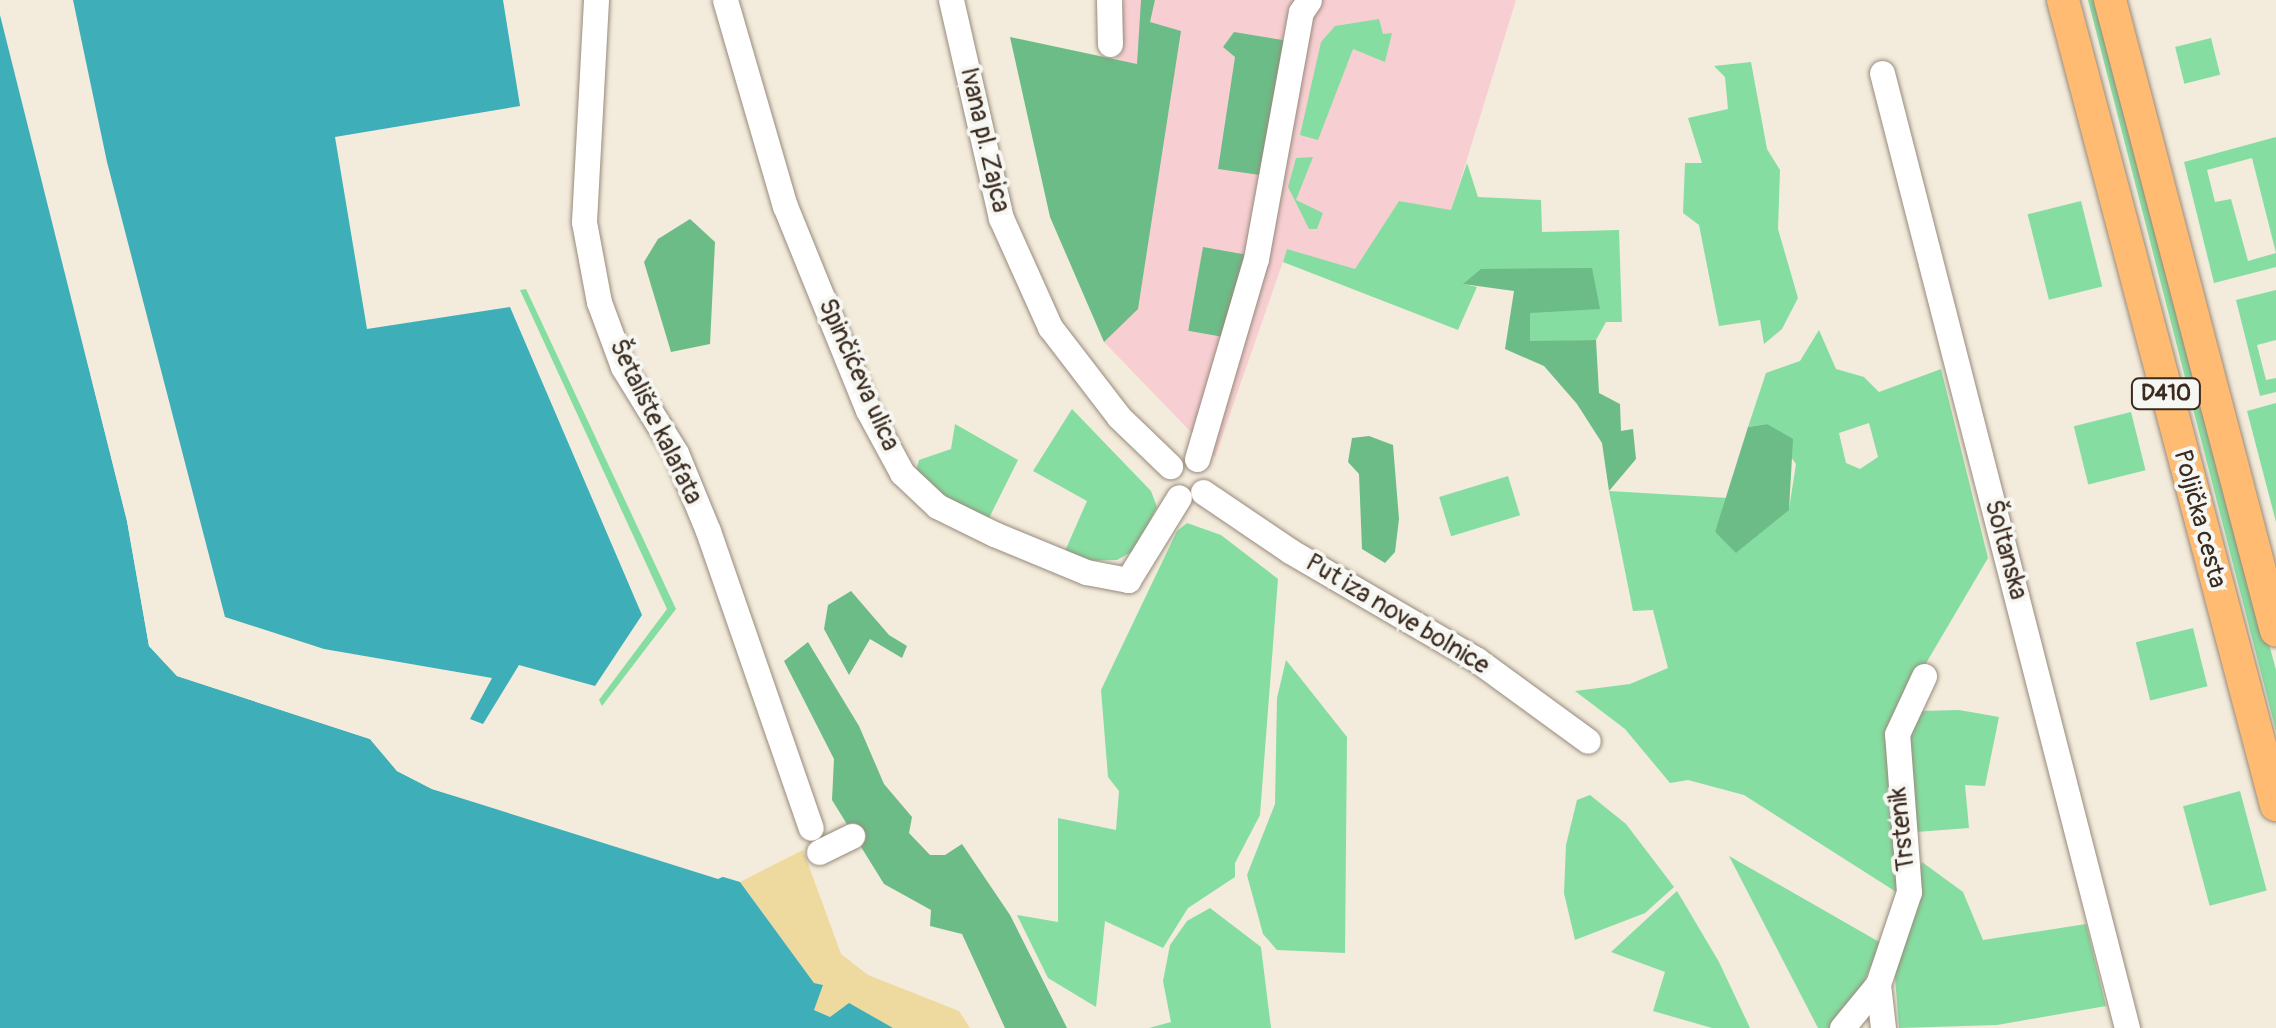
<!DOCTYPE html>
<html>
<head>
<meta charset="utf-8">
<style>
  body { margin:0 }
  #map { position:relative; width:2276px; height:1028px; overflow:hidden; background:#f3ebdb; font-family:Pangolin,sans-serif }
  div>[style] { position:absolute }
  .built>* { inset:0; background:#f7cfd2 }
  .green>* { inset:0; background:#86dda1; transform-origin:0 0 }
  .forest>* { inset:0; background:#6cbc87; transform-origin:0 0 }
  .sand>* { inset:0; background:#eeda9e }
  .water>* { inset:0; background:#3eafb9 }
  .pier>* { inset:0; background:#f3ebdb }
  .roads { filter:drop-shadow(0 0 2px #978a7c) drop-shadow(0 0 2px #978a7c) }
  .minor>* { height:25px; margin:-12.5px; padding:0 12.5px; transform-origin:12.5px; border-radius:12.5px; background:#fff }
  .major>* { height:32px; margin:-16px; padding:0 16px; transform-origin:16px; border-radius:16px; background:#ffbb71 }
  span { translate:-50% -50%; white-space:nowrap; text-align:center; line-height:1.15; -webkit-text-stroke:8px #f6f6f2; paint-order:stroke }
  .shield-label span { padding:2px 8px; background:#f6f6f2; border:2px solid; border-radius:8px; -webkit-text-stroke-width:0 }
  .shield-label { font-size:22px; color:#3b2a1e; font-weight:700 }
  .street-label { font-size:25px; color:#3b2a1e }
</style>
</head>
<body>
<div id="map">
  <div class="built">
    <div style="clip-path:polygon(1124px 0,1516px 0,1451px 211px,1399px 201px,1355px 270px,1287px 250px,1215px 457px,1104px 342px,1100px 185px)"></div>
  </div>
  <div class="green">
    <div style="clip-path:polygon(2088px 0,2098px 0,2276px 670px,2276px 731px)"></div>
    <div style="clip-path:polygon(1379px 19px,1383px 34px,1392px 33px,1385px 62px,1353px 49px,1318px 140px,1300px 135px,1321px 42px,1335px 26px)"></div>
    <div style="left:2211px;top:38px;width:38px;height:37px;rotate:76deg"></div>
    <div style="clip-path:polygon(1751px 62px,1767px 149px,1780px 170px,1778px 229px,1798px 298px,1782px 329px,1764px 344px,1760px 320px,1719px 326px,1699px 225px,1683px 213px,1685px 163px,1702px 163px,1688px 118px,1728px 109px,1725px 77px,1714px 66px)"></div>
    <div style="clip-path:polygon(evenodd,2276px 137px,2276px 267px,2214px 283px,2184px 162px,2276px 137px,2252px 158px,2276px 253px,2248px 261px,2231px 199px,2215px 202px,2207px 170px,2252px 158px)"></div>
    <div style="clip-path:polygon(1313px 157px,1296px 200px,1323px 213px,1317px 229px,1309px 229px,1288px 187px,1296px 158px)"></div>
    <div style="clip-path:polygon(1467px 163px,1478px 197px,1541px 200px,1542px 232px,1619px 230px,1622px 322px,1606px 322px,1596px 340px,1530px 342px,1530px 313px,1592px 268px,1464px 284px,1477px 287px,1458px 330px,1283px 262px,1287px 249px,1355px 269px,1399px 201px,1451px 210px)"></div>
    <div style="left:2081px;top:201px;width:88px;height:55px;rotate:76deg"></div>
    <div style="clip-path:polygon(526px 289px,676px 609px,602px 706px,599px 700px,667px 609px,520px 290px)"></div>
    <div style="clip-path:polygon(2276px 290px,2276px 340px,2257px 345px,2266px 380px,2276px 378px,2276px 392px,2260px 396px,2236px 300px)"></div>
    <div style="clip-path:polygon(evenodd,1819px 330px,1836px 369px,1864px 377px,1879px 392px,1941px 369px,1988px 558px,1892px 721px,1901px 895px,1744px 795px,1688px 780px,1670px 783px,1625px 729px,1575px 691px,1630px 684px,1668px 668px,1653px 610px,1633px 611px,1609px 491px,1728px 498px,1715px 532px,1737px 552px,1789px 509px,1796px 464px,1767px 424px,1748px 427px,1766px 373px,1800px 361px,1819px 330px,1869px 423px,1878px 457px,1860px 469px,1846px 463px,1839px 433px,1869px 423px)"></div>
    <div style="clip-path:polygon(2276px 403px,2276px 522px,2247px 411px)"></div>
    <div style="clip-path:polygon(1072px 409px,1151px 491px,1157px 507px,1135px 550px,1117px 560px,1083px 561px,1065px 551px,1087px 501px,1033px 471px)"></div>
    <div style="left:2131px;top:412px;width:60px;height:59px;rotate:76deg"></div>
    <div style="clip-path:polygon(955px 424px,1018px 460px,987px 522px,914px 477px,919px 460px,951px 449px)"></div>
    <div style="left:1508px;top:476px;width:41px;height:72px;rotate:73deg"></div>
    <div style="clip-path:polygon(1187px 523px,1221px 535px,1278px 579px,1260px 815px,1235px 863px,1235px 877px,1188px 908px,1163px 948px,1105px 921px,1096px 1007px,1048px 978px,1017px 915px,1058px 922px,1058px 818px,1116px 830px,1119px 791px,1108px 777px,1101px 690px,1177px 531px)"></div>
    <div style="left:2193px;top:628px;width:60px;height:59px;rotate:76deg"></div>
    <div style="clip-path:polygon(1286px 660px,1347px 737px,1345px 953px,1277px 950px,1263px 934px,1247px 875px,1275px 804px,1277px 698px)"></div>
    <div style="clip-path:polygon(1959px 710px,1999px 717px,1985px 786px,1965px 785px,1969px 828px,1916px 832px,1909px 735px,1920px 711px)"></div>
    <div style="left:2240px;top:791px;width:103px;height:59px;rotate:75deg"></div>
    <div style="clip-path:polygon(1590px 795px,1626px 824px,1674px 887px,1645px 913px,1575px 940px,1564px 893px,1566px 845px,1577px 800px)"></div>
    <div style="clip-path:polygon(1729px 856px,1881px 943px,1860px 991px,1833px 1028px,1818px 1028px)"></div>
    <div style="clip-path:polygon(1922px 862px,1963px 892px,1983px 940px,2086px 924px,2106px 1006px,1997px 1025px,1899px 1028px,1895px 977px)"></div>
    <div style="clip-path:polygon(1677px 891px,1719px 962px,1750px 1028px,1712px 1028px,1653px 1011px,1665px 972px,1611px 952px)"></div>
    <div style="clip-path:polygon(1210px 908px,1261px 947px,1271px 1028px,1149px 1028px,1171px 1022px,1163px 981px,1170px 945px,1187px 921px)"></div>
  </div>
  <div class="forest">
    <div style="clip-path:polygon(1141px 0,1155px 0,1150px 22px,1181px 31px,1138px 309px,1104px 342px,1050px 217px,1010px 37px,1137px 64px)"></div>
    <div style="clip-path:polygon(1234px 32px,1289px 41px,1267px 176px,1218px 169px,1235px 57px,1223px 47px)"></div>
    <div style="clip-path:polygon(690px 219px,715px 242px,710px 344px,671px 352px,644px 262px,658px 239px)"></div>
    <div style="left:1203px;top:247px;width:50px;height:85px;rotate:10deg"></div>
    <div style="clip-path:polygon(1592px 268px,1600px 309px,1530px 313px,1530px 341px,1596px 340px,1599px 393px,1620px 404px,1621px 431px,1633px 429px,1636px 459px,1609px 491px,1602px 443px,1577px 404px,1544px 366px,1505px 349px,1514px 291px,1463px 284px,1481px 269px)"></div>
    <div style="clip-path:polygon(1767px 424px,1793px 439px,1789px 510px,1736px 553px,1715px 532px,1748px 427px)"></div>
    <div style="clip-path:polygon(1369px 436px,1393px 445px,1399px 519px,1395px 552px,1385px 563px,1362px 549px,1359px 474px,1348px 462px,1352px 438px)"></div>
    <div style="clip-path:polygon(851px 591px,889px 635px,907px 646px,902px 658px,870px 639px,849px 675px,824px 629px,828px 605px)"></div>
    <div style="clip-path:polygon(808px 642px,859px 726px,884px 784px,912px 817px,909px 833px,930px 855px,945px 855px,962px 844px,1010px 915px,1067px 1028px,1005px 1028px,962px 934px,930px 926px,931px 910px,884px 884px,832px 800px,834px 759px,784px 661px)"></div>
  </div>
  <div class="sand">
    <div style="clip-path:polygon(803px 850px,841px 954px,868px 975px,959px 1011px,970px 1028px,893px 1028px,845px 1006px,830px 1017px,814px 1010px,822px 985px,814px 983px,740px 882px)"></div>
  </div>
  <div class="water">
    <div style="clip-path:polygon(73px 0,503px 0,520px 106px,335px 137px,367px 329px,510px 307px,642px 615px,595px 686px,519px 665px,483px 724px,470px 719px,492px 678px,324px 649px,225px 617px,107px 162px)"></div>
    <div style="clip-path:polygon(0 15px,127px 521px,149px 646px,177px 676px,370px 739px,397px 771px,432px 789px,740px 882px,814px 983px,823px 985px,814px 1010px,830px 1017px,849px 1003px,893px 1028px,0 1028px)"></div>
  </div>
  <div class="pier">
    <div style="clip-path:polygon(0 10px,53px 190px,132px 519px,154px 643px,180px 671px,372px 735px,401px 767px,434px 784px,727px 875px,718px 879px,432px 789px,397px 771px,370px 739px,177px 676px,149px 646px,127px 521px)"></div>
  </div>
  <div class="roads">
    <div class="minor">
      <div style="left:596px;top:0;width:222px;rotate:93.1deg"></div>
      <div style="left:584px;top:222px;width:81px;rotate:79.4deg"></div>
      <div style="left:599px;top:302px;width:69px;rotate:69.7deg"></div>
      <div style="left:623px;top:367px;width:101px;rotate:58.4deg"></div>
      <div style="left:676px;top:453px;width:84px;rotate:67.7deg"></div>
      <div style="left:708px;top:531px;width:314px;rotate:70.9deg"></div>
      <div style="left:725px;top:0;width:215px;rotate:73.8deg"></div>
      <div style="left:785px;top:206px;width:220px;rotate:67.9deg"></div>
      <div style="left:868px;top:410px;width:72px;rotate:61.6deg"></div>
      <div style="left:902px;top:473px;width:48px;rotate:43.3deg"></div>
      <div style="left:937px;top:506px;width:64px;rotate:26.2deg"></div>
      <div style="left:994px;top:534px;width:100px;rotate:22.4deg"></div>
      <div style="left:1086px;top:572px;width:43px;rotate:10.8deg"></div>
      <div style="left:1128px;top:580px;width:97px;rotate:-58.4deg"></div>
      <div style="left:951px;top:0;width:224px;rotate:77.1deg"></div>
      <div style="left:1001px;top:218px;width:120px;rotate:65.8deg"></div>
      <div style="left:1050px;top:327px;width:113px;rotate:52.5deg"></div>
      <div style="left:1119px;top:417px;width:71px;rotate:43.9deg"></div>
      <div style="left:1109px;top:0;width:44px;rotate:88.7deg"></div>
      <div style="left:1882px;top:73px;width:986px;rotate:75.61deg"></div>
      <div style="left:1197px;top:459px;width:209px;rotate:-73.6deg"></div>
      <div style="left:1256px;top:259px;width:251px;rotate:-79.7deg"></div>
      <div style="left:1301px;top:12px;width:14px;rotate:-56deg"></div>
      <div style="left:1203px;top:492px;width:105px;rotate:34.1deg"></div>
      <div style="left:1290px;top:551px;width:216px;rotate:30.2deg"></div>
      <div style="left:1477px;top:660px;width:137px;rotate:36.1deg"></div>
      <div style="left:819px;top:852px;width:37px;rotate:-26deg"></div>
      <div style="left:1878px;top:984px;width:44px;rotate:83.5deg"></div>
      <div style="left:1842px;top:1028px;width:57px;rotate:-50.7deg"></div>
      <div style="left:1878px;top:984px;width:97px;rotate:-71.4deg"></div>
      <div style="left:1909px;top:892px;width:158px;rotate:-94.3deg"></div>
      <div style="left:1897px;top:734px;width:64px;rotate:-65deg"></div>
    </div>
    <div class="major">
      <div style="left:2063px;top:0;width:833px;rotate:75.18deg"></div>
      <div style="left:2110px;top:0;width:652px;rotate:75.26deg"></div>
    </div>
  </div>
  <div class="shield-label">
    <span style="left:2166px;top:394px">D410</span>
  </div>
  <div class="street-label">
    <span style="left:984px;top:140px;rotate:77deg">Ivana pl. Zajca</span>
    <span style="left:858px;top:375px;rotate:66deg">Spinčićeva ulica</span>
    <span style="left:655px;top:422px;rotate:64deg">Šetalište kalafata</span>
    <span style="left:2199px;top:519px;rotate:75deg">Poljička cesta</span>
    <span style="left:2005px;top:550px;rotate:75deg">Šoltanska</span>
    <span style="left:1397px;top:615px;rotate:31deg">Put iza nove bolnice</span>
    <span style="left:1903px;top:829px;rotate:-96deg">Trstenik</span>
  </div>
</div>
</body>
</html>
